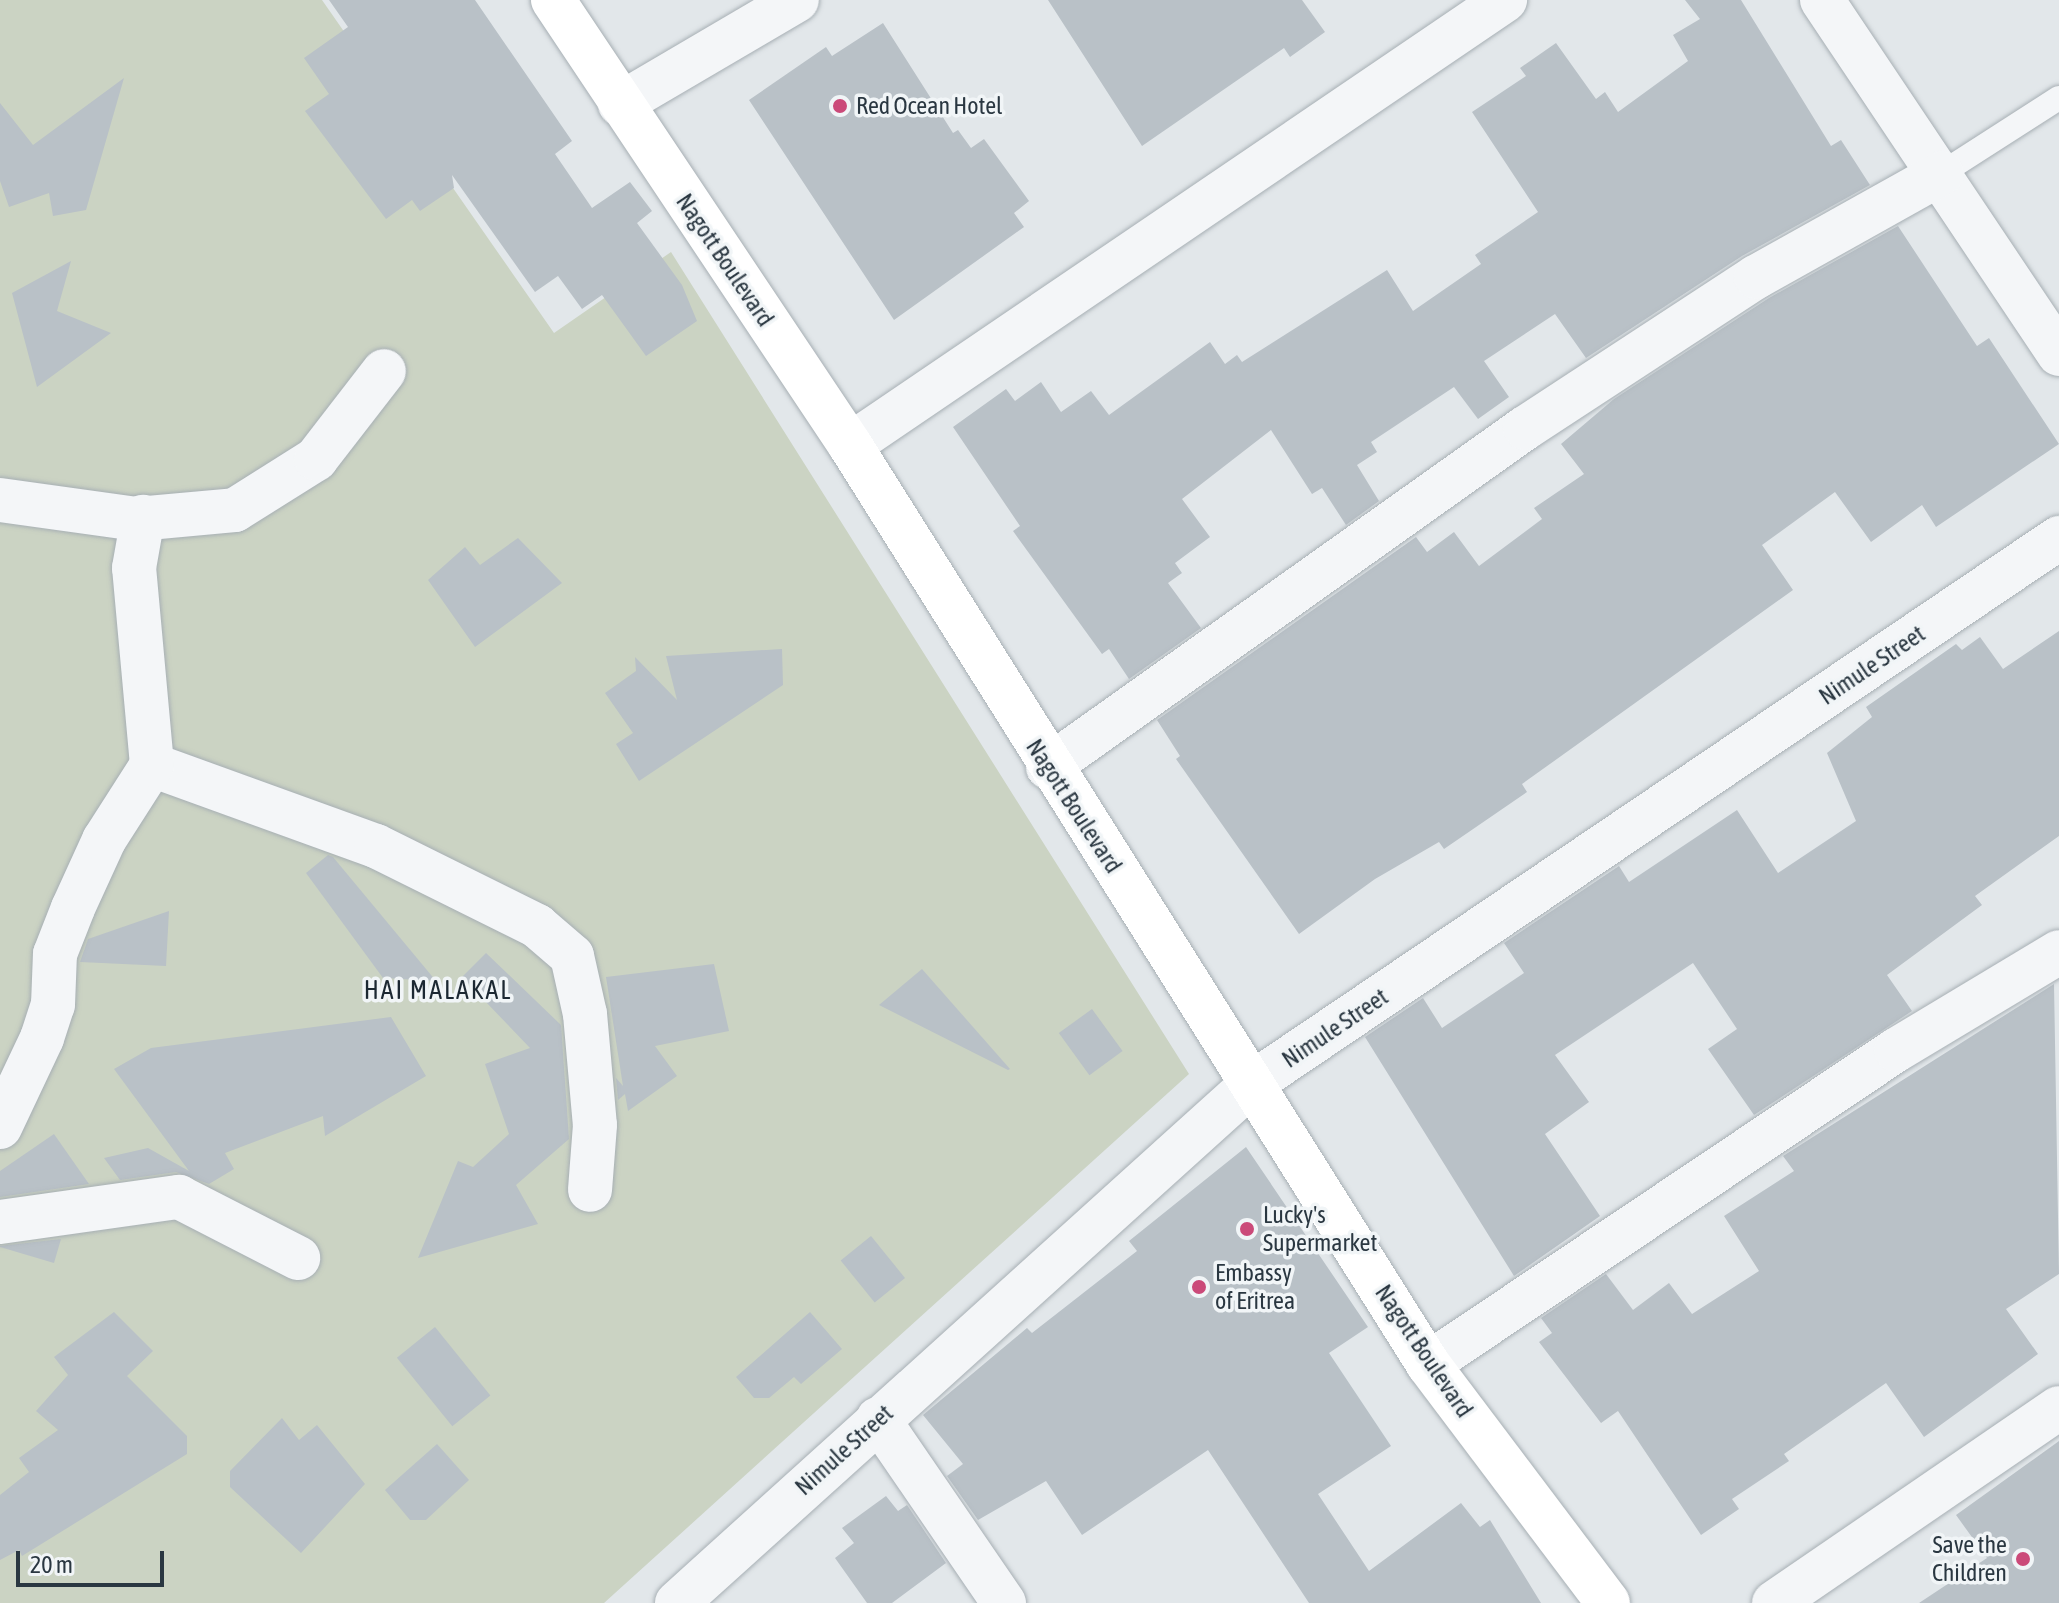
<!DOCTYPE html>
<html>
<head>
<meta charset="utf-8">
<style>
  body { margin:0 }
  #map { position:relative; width:2059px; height:1603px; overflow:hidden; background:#e2e7ea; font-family:"Asap Condensed",sans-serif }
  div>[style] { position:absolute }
  .green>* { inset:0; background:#cbd3c3 }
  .building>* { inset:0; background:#b9c1c7; transform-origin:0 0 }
  .roads { filter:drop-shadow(0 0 2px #a7afb4) drop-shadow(0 0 2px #a7afb4) }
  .lane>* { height:24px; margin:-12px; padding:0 12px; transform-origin:12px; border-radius:12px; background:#f4f6f8 }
  .street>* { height:44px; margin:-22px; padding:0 22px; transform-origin:22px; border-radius:22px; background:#f4f6f8 }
  .secondary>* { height:44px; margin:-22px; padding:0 22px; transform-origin:22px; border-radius:22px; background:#fff }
  .dots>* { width:22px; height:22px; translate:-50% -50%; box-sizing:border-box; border:4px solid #f1f5f7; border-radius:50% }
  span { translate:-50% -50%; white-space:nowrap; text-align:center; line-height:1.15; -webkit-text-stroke:7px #f1f5f7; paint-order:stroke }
  .poi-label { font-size:24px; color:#2a3741 }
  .left { translate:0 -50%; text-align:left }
  .right { translate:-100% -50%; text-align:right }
  .street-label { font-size:24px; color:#2a3741 }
  .neighbourhood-label { font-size:26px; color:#1c2832; letter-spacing:2px }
  .scale { position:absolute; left:16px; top:1551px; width:148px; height:36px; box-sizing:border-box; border:4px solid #2a3741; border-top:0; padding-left:10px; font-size:24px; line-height:28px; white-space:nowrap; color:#2a3741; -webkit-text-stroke:6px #f1f5f7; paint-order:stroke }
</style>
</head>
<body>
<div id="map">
  <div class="green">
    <div style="clip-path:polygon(0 0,322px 0,554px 333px,671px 252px,1189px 1074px,604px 1603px,0 1603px)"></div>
  </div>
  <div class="building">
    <div style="clip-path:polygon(329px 0,475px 0,572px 141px,555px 154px,592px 208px,630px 182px,652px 211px,637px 223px,682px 285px,697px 321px,646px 356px,602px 295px,582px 309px,558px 276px,535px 292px,452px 175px,454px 188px,420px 211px,412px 200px,386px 219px,305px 111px,329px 94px,304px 58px,348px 27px)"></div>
    <div style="clip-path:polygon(1048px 0,1302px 0,1325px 32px,1290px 57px,1284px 48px,1142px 146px)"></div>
    <div style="clip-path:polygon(1685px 0,1741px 0,1831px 146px,1841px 140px,1870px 185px,1742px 256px,1586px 358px,1555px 314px,1484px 361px,1509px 397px,1478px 419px,1454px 387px,1371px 442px,1377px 452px,1357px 465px,1379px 501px,1346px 525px,1322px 488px,1312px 494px,1271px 430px,1182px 499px,1210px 537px,1175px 563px,1182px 573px,1168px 583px,1201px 628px,1129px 679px,1109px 649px,1102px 654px,1013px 531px,1020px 526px,953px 427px,1006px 389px,1015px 401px,1041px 382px,1061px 412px,1091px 391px,1109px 415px,1210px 342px,1225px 364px,1237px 355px,1242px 362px,1387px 270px,1413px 311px,1481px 264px,1475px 255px,1538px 212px,1472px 112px,1526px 76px,1520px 68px,1556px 43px,1596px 99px,1605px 92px,1618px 112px,1688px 61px,1673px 35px,1700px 19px)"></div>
    <div style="clip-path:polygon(883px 23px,953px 133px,958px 130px,971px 148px,984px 139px,1029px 201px,1014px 213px,1024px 227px,894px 320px,749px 100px,826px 47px,832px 56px)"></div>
    <div style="clip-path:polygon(124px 78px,86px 210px,53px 216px,49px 193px,9px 207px,0 181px,0 103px,33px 145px)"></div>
    <div style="clip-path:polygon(1898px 226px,1977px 346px,1989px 338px,2059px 444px,1936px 527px,1922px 505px,1871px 542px,1835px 492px,1762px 545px,1793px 590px,1522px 784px,1527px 792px,1444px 849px,1439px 842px,1375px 879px,1299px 934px,1176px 759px,1180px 756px,1157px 720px,1416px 537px,1427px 552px,1454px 532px,1479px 566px,1542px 519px,1534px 508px,1584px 474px,1561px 444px,1614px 399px,1769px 298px)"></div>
    <div style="clip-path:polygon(71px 261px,57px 311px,111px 333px,37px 387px,12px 293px)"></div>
    <div style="clip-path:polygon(518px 538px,562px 583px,475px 647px,428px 580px,465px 547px,480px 565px)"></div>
    <div style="clip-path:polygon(2059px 631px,2059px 836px,1975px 896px,1982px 905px,1887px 975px,1912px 1011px,1754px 1115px,1708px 1049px,1737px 1029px,1693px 963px,1555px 1055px,1589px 1102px,1545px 1134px,1600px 1216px,1514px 1276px,1365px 1037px,1423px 998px,1442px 1028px,1524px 973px,1504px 943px,1619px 866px,1629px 882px,1737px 810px,1778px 873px,1856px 821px,1827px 753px,1872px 717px,1866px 707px,1956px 644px,1962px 650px,1980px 637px,2003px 669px)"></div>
    <div style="clip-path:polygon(782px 649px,783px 685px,639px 781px,616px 744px,633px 733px,605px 693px,636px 671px,635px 657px,677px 700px,666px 656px)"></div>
    <div style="clip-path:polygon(328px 855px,333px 857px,436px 981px,383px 978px,306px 873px)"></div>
    <div style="clip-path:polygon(169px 911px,166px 966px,80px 962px,88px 939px)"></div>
    <div style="clip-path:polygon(486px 953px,561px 1025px,569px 1139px,516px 1185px,538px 1224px,418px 1258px,458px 1161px,473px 1167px,509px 1134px,485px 1064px,530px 1048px,462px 977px)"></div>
    <div style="clip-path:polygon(714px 964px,729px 1031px,655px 1046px,677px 1076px,628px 1111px,625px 1094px,618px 1100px,616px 1078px,623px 1086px,606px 977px)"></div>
    <div style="clip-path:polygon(922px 969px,1010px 1069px,1008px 1070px,879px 1005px)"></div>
    <div style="clip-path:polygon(2054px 984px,2059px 1274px,2006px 1309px,2038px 1354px,1924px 1437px,1886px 1383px,1784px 1454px,1789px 1461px,1732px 1499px,1739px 1509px,1701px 1535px,1618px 1411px,1601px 1423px,1539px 1342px,1552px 1333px,1541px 1318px,1606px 1274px,1633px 1310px,1669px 1283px,1692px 1314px,1759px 1271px,1724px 1216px,1794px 1171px,1783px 1156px)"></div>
    <div style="left:1092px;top:1009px;width:52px;height:41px;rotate:54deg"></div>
    <div style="clip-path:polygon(391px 1017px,426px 1076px,325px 1136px,323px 1116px,225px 1153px,234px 1169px,209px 1184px,176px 1172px,120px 1180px,104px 1158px,148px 1148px,189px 1171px,114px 1069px,151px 1048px)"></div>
    <div style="clip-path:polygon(54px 1134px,89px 1184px,0 1197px,0 1171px)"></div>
    <div style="clip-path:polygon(1246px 1147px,1368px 1327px,1329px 1353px,1391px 1446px,1318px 1494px,1369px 1571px,1461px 1503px,1480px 1527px,1490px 1520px,1541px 1603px,1309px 1603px,1208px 1450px,1082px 1535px,1046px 1481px,978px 1520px,947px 1476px,963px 1464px,923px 1415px,1027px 1328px,1032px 1333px,1137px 1251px,1129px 1241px)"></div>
    <div style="left:871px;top:1236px;width:54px;height:39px;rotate:51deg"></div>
    <div style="clip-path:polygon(61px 1239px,54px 1263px,0 1247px,0 1246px)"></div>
    <div style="clip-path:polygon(114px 1312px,153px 1351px,127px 1376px,187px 1436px,187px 1454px,22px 1556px,19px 1550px,0 1560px,0 1495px,29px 1472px,19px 1458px,58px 1430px,36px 1411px,68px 1375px,54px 1357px)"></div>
    <div style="clip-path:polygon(810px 1312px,842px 1349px,801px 1384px,794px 1377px,769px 1398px,754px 1398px,736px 1377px)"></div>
    <div style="left:435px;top:1327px;width:88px;height:49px;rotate:51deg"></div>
    <div style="clip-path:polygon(282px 1418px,299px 1440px,317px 1425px,365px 1484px,301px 1553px,230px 1487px,230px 1471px)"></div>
    <div style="clip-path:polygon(2059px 1441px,2059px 1603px,1919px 1603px,1987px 1558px,1956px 1515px)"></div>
    <div style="clip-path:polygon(437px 1444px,469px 1480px,426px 1520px,410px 1520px,385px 1490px)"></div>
    <div style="clip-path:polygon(886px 1496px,898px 1511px,907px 1505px,946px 1563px,892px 1603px,867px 1603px,835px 1558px,854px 1543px,842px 1528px)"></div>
  </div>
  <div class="roads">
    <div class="lane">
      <div style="left:1942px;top:173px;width:139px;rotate:-32.7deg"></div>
    </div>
    <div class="street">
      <div style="left:1822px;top:0;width:426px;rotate:56.2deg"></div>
      <div style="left:620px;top:104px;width:205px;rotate:-30.4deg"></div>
      <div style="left:850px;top:445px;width:792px;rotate:-34.19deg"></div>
      <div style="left:0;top:500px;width:138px;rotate:7.9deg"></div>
      <div style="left:137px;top:519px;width:98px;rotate:-5.2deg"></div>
      <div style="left:235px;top:510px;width:96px;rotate:-32.2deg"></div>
      <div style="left:316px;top:459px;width:111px;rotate:-52.3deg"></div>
      <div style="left:152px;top:765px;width:238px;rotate:19.9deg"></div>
      <div style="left:376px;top:846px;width:180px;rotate:26.4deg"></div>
      <div style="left:537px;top:926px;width:46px;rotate:40.6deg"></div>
      <div style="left:572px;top:956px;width:59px;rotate:77.4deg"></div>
      <div style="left:585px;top:1014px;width:111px;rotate:84.9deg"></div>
      <div style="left:595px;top:1125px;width:65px;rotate:94.4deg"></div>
      <div style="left:1048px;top:767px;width:585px;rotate:-35.4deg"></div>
      <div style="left:1525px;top:428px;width:276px;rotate:-33.2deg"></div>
      <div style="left:1756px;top:277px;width:213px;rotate:-29.2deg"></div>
      <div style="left:0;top:1127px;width:98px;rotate:-64.7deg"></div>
      <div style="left:42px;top:1038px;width:35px;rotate:-72deg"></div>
      <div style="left:53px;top:1005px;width:51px;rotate:-87.8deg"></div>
      <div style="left:55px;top:954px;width:49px;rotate:-68.6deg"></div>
      <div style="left:73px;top:908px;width:75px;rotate:-65.5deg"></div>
      <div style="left:104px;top:840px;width:89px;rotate:-57.4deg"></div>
      <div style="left:152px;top:765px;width:198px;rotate:-95.2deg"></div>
      <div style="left:134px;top:568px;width:52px;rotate:-80deg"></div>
      <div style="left:0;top:1222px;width:181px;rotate:-8deg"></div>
      <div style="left:179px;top:1197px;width:134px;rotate:27.1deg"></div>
      <div style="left:1428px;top:1364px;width:564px;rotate:-33.86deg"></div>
      <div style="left:1896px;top:1050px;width:190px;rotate:-31deg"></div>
      <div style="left:878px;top:1419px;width:223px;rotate:55.6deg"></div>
      <div style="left:677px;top:1603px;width:777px;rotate:-42.08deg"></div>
      <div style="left:1254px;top:1082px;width:972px;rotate:-34.05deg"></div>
      <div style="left:1774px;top:1603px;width:345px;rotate:-34.4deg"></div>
    </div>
    <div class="secondary">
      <div style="left:553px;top:0;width:535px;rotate:56.28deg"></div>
      <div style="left:850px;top:445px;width:1086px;rotate:57.83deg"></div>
      <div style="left:1428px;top:1364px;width:299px;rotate:53deg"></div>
    </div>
  </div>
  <div class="dots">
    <div style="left:840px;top:106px;background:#cb4a79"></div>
    <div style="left:1247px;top:1229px;background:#cb4a79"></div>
    <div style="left:1199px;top:1287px;background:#cb4a79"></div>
    <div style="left:2023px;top:1559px;background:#cb4a79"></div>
  </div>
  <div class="poi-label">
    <span class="left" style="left:856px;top:106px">Red Ocean Hotel</span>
    <span class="left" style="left:1263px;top:1229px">Lucky's<br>Supermarket</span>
    <span class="left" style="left:1215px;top:1287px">Embassy<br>of Eritrea</span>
    <span class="right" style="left:2007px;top:1559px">Save the<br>Children</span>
  </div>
  <div class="street-label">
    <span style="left:725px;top:260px;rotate:56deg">Nagott Boulevard</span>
    <span style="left:1872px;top:665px;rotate:-34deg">Nimule Street</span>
    <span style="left:1074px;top:806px;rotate:57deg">Nagott Boulevard</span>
    <span style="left:1335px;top:1028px;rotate:-34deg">Nimule Street</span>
    <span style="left:1424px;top:1351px;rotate:56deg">Nagott Boulevard</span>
    <span style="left:844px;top:1450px;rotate:-42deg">Nimule Street</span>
  </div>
  <div class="neighbourhood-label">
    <span style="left:438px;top:991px">HAI MALAKAL</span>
  </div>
  <div class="scale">20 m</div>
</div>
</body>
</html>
